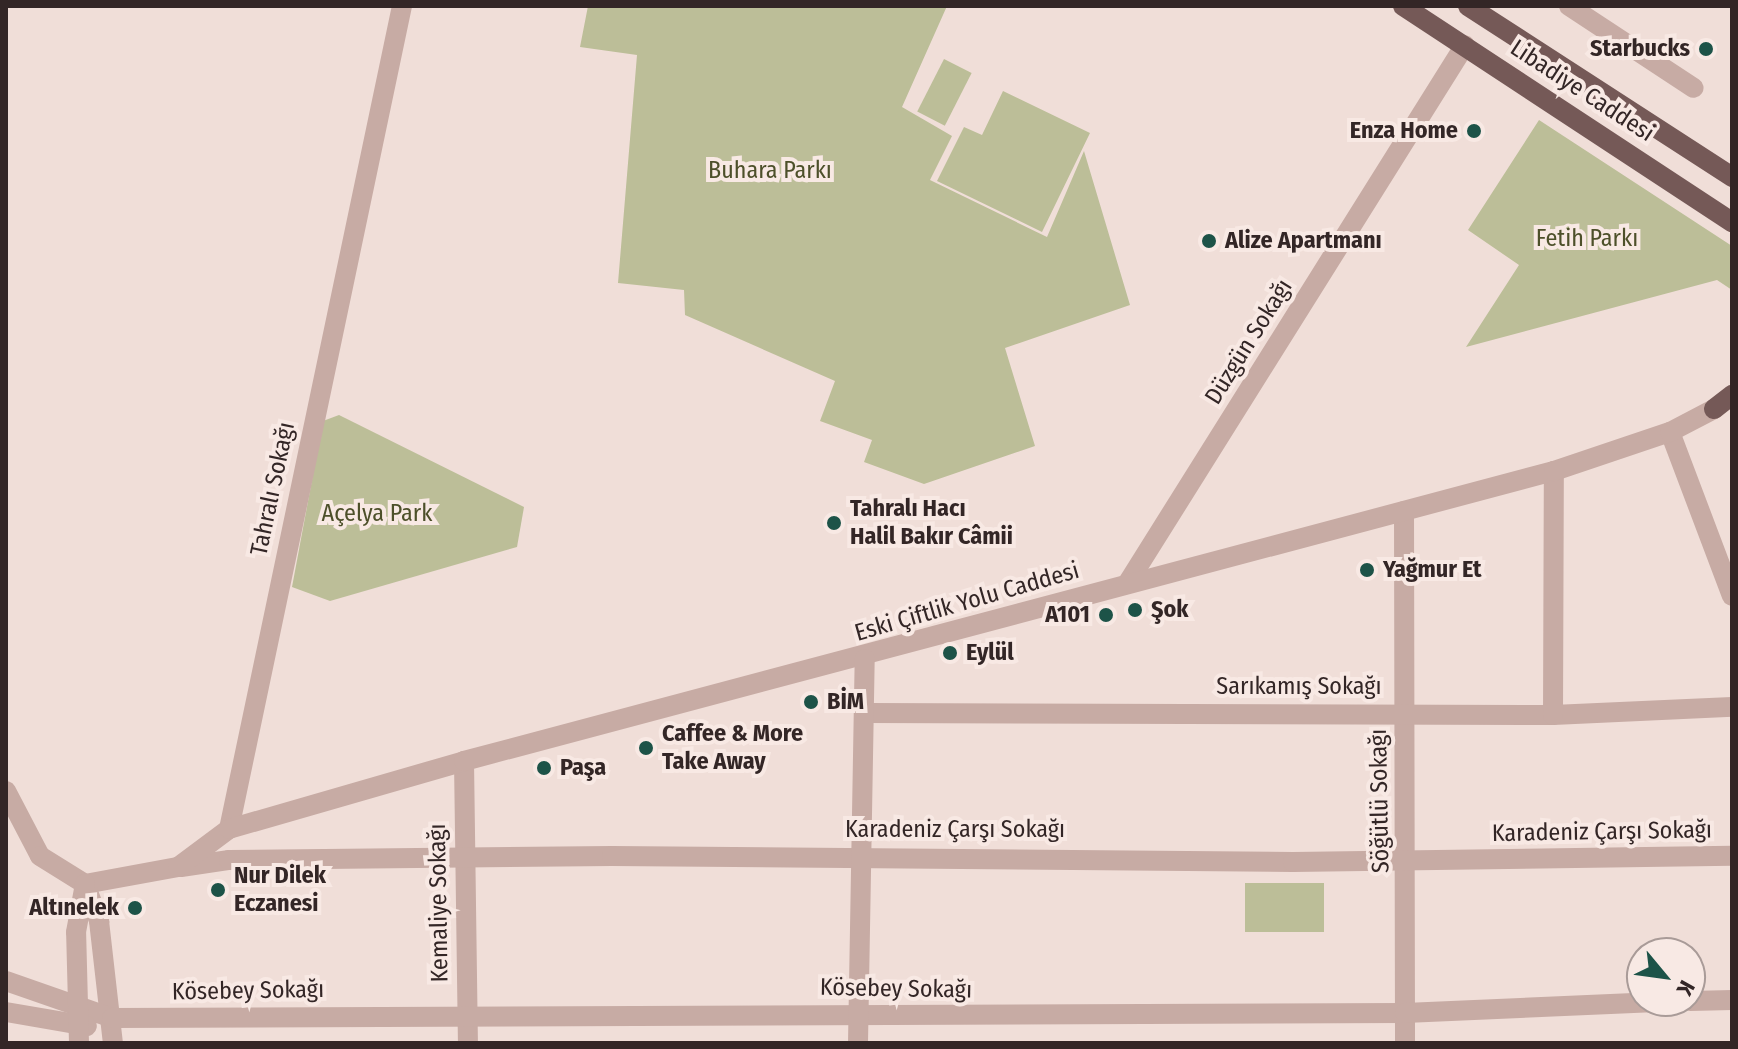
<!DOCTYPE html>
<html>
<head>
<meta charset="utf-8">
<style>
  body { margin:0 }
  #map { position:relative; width:1738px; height:1049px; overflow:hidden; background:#f0ded8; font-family:"Fira Sans Condensed",sans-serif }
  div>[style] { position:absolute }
  .green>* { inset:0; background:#bcbe98; transform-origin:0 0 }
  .minor>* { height:20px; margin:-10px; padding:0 10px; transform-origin:10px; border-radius:10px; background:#c7aba4 }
  .major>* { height:20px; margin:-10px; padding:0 10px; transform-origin:10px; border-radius:10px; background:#755957 }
  .dots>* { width:22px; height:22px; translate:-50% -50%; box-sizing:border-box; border:4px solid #f8e9e4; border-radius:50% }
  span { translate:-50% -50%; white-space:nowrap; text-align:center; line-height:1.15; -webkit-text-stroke:8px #f8e9e4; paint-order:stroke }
  .poi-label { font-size:24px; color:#332626; font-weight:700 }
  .right { translate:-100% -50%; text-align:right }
  .left { translate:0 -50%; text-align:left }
  .street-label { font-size:24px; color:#332626 }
  .park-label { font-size:24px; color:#4d502a }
  .frame { position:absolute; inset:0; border:8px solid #332626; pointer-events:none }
  .north { position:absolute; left:1626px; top:937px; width:80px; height:80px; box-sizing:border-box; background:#f8e9e4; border:2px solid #a99b98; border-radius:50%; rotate:119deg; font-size:22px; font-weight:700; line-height:32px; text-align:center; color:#332626 }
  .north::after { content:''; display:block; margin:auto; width:28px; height:36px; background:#1d5348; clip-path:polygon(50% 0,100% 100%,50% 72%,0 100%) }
</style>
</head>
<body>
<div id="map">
  <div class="green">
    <div style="clip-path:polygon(588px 6px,947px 6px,902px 107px,952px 136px,930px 180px,1047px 237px,1084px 151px,1130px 305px,1005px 348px,1035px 446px,924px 484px,864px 462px,872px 440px,820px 421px,835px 381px,685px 315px,684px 290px,618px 283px,637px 55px,580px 47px)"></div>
    <div style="left:944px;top:59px;width:31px;height:59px;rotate:27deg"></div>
    <div style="clip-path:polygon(1003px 91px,1090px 133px,1042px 232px,937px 181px,964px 127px,982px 135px)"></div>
    <div style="clip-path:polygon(1539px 120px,1732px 246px,1732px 290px,1717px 280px,1466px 347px,1519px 265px,1468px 230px)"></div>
    <div style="clip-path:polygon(339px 415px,524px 507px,517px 547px,330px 601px,292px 587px,323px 421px)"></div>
    <div style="left:1324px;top:883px;width:49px;height:79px;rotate:90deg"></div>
  </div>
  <div class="minor">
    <div style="left:1569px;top:6px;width:149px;rotate:33.3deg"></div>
    <div style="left:1670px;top:432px;width:175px;rotate:69.3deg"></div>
    <div style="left:1404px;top:511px;width:532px;rotate:89.89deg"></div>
    <div style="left:1127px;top:584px;width:636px;rotate:-57.91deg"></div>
    <div style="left:866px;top:713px;width:687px;rotate:0.17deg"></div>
    <div style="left:1553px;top:715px;width:179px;rotate:-2.6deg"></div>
    <div style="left:1553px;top:715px;width:244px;rotate:-89.8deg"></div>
    <div style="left:464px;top:761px;width:282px;rotate:89.2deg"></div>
    <div style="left:6px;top:791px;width:73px;rotate:62.4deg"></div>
    <div style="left:40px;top:856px;width:53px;rotate:31.9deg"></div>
    <div style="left:229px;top:829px;width:841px;rotate:-78.13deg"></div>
    <div style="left:181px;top:867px;width:49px;rotate:-8.3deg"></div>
    <div style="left:229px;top:860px;width:383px;rotate:-0.6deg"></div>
    <div style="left:612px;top:856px;width:681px;rotate:0.5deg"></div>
    <div style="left:1293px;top:862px;width:439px;rotate:-0.8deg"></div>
    <div style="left:85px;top:884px;width:95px;rotate:-10.4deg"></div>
    <div style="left:178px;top:867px;width:64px;rotate:-36.7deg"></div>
    <div style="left:229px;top:829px;width:245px;rotate:-16.1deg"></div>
    <div style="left:464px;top:761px;width:1128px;rotate:-14.9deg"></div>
    <div style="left:1554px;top:471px;width:122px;rotate:-18.6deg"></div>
    <div style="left:1670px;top:432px;width:50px;rotate:-27.6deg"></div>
    <div style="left:85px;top:884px;width:40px;rotate:69deg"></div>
    <div style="left:99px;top:921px;width:123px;rotate:83.5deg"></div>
    <div style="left:6px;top:981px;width:112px;rotate:19.2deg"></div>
    <div style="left:112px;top:1018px;width:1293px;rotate:-0.22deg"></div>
    <div style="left:1405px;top:1013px;width:275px;rotate:-2.5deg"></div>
    <div style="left:1690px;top:1001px;width:42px;rotate:-1.4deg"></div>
    <div style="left:6px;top:1012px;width:82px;rotate:9.8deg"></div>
    <div style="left:79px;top:1043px;width:111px;rotate:-91.5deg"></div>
    <div style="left:76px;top:932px;width:49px;rotate:-79.4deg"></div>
    <div style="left:858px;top:1043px;width:384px;rotate:-89deg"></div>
  </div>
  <div class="major">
    <div style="left:1403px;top:6px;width:394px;rotate:33.3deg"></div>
    <div style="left:1468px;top:6px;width:315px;rotate:32.9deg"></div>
    <div style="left:1714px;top:409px;width:23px;rotate:-38deg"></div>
  </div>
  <div class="dots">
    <div style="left:1706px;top:49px;background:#1d5348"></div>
    <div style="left:1474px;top:131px;background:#1d5348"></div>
    <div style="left:1209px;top:241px;background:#1d5348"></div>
    <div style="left:834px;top:523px;background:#1d5348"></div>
    <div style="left:1367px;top:570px;background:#1d5348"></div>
    <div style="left:1135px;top:610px;background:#1d5348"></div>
    <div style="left:1106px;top:615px;background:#1d5348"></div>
    <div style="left:950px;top:653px;background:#1d5348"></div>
    <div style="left:811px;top:702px;background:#1d5348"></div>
    <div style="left:646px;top:748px;background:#1d5348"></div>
    <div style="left:544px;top:768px;background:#1d5348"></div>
    <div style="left:218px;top:890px;background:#1d5348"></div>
    <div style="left:135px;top:908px;background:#1d5348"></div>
  </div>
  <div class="poi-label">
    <span class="right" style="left:1690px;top:49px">Starbucks</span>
    <span class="right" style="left:1458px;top:131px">Enza Home</span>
    <span class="left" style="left:1225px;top:241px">Alize Apartmanı</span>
    <span class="left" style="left:850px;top:523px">Tahralı Hacı<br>Halil Bakır Câmii</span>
    <span class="left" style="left:1383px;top:570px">Yağmur Et</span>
    <span class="left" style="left:1151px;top:610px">Şok</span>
    <span class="right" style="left:1090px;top:615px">A101</span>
    <span class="left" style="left:966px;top:653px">Eylül</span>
    <span class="left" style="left:827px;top:702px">BİM</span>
    <span class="left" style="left:662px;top:748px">Caffee &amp; More<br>Take Away</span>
    <span class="left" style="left:560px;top:768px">Paşa</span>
    <span class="left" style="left:234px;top:890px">Nur Dilek<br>Eczanesi</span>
    <span class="right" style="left:119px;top:908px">Altınelek</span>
  </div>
  <div class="street-label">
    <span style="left:1582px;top:91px;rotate:33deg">Libadiye Caddesi</span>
    <span style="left:1249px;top:342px;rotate:-58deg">Düzgün Sokağı</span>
    <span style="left:273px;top:489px;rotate:-78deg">Tahralı Sokağı</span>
    <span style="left:967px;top:602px;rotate:-16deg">Eski Çiftlik Yolu Caddesi</span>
    <span style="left:1299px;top:687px">Sarıkamış Sokağı</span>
    <span style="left:1380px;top:801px;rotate:-91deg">Söğütlü Sokağı</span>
    <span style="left:955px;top:830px">Karadeniz Çarşı Sokağı</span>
    <span style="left:1602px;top:832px;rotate:-1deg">Karadeniz Çarşı Sokağı</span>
    <span style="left:439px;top:903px;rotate:-91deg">Kemaliye Sokağı</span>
    <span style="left:896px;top:989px;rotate:1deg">Kösebey Sokağı</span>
    <span style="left:248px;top:991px;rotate:-1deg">Kösebey Sokağı</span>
  </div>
  <div class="park-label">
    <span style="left:770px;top:171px">Buhara Parkı</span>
    <span style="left:1587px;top:239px">Fetih Parkı</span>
    <span style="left:377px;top:514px">Açelya Park</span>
  </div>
  <div class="frame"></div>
  <div class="north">K</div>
</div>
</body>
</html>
